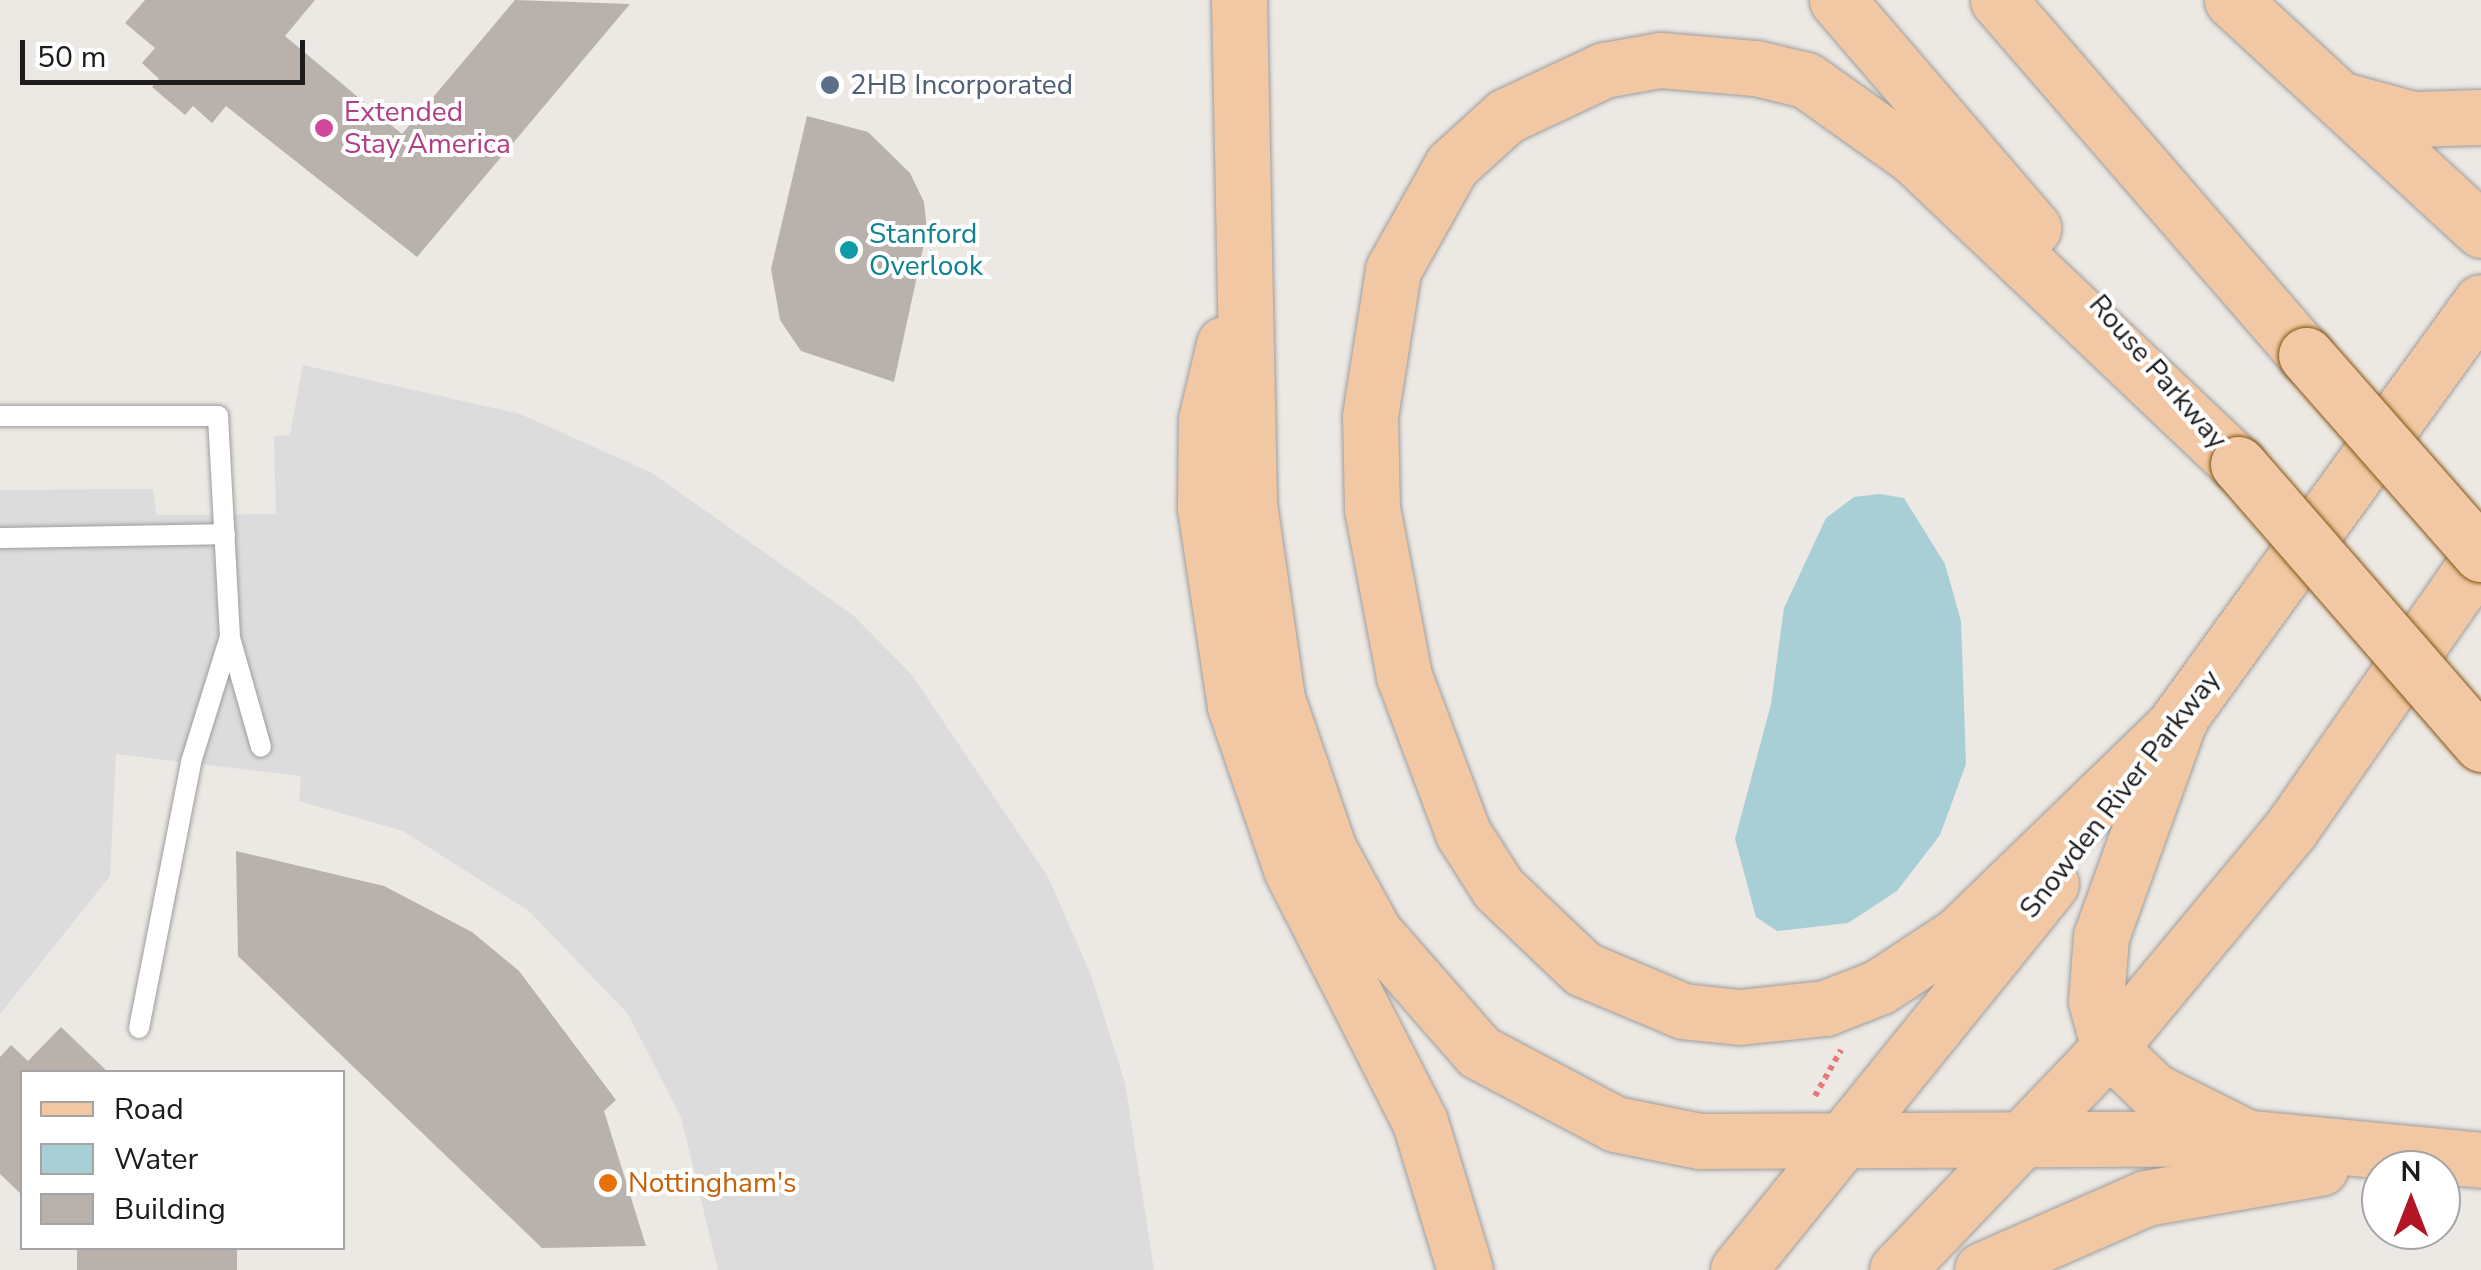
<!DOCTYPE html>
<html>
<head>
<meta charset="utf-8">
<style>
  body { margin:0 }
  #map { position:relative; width:2481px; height:1270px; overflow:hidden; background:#ece8e3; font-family:"Nunito Sans",sans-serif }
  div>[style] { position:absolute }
  .parking>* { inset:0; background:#dcdcdc }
  .water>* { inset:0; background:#a8cfd5 }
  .building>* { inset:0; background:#b9b1ac; transform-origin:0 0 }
  .path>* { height:6px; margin-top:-3px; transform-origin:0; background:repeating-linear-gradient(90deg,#ea7876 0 5px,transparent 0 10px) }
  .roads { filter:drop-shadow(0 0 2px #9d9d9d) drop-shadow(0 0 2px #9d9d9d) }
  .lane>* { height:20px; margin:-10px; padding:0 10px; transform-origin:10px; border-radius:10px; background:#fff }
  .primary>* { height:55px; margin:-27.5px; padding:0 27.5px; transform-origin:27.5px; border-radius:27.5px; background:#f1c8a3 }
  .bridges { filter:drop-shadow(0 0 2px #845310) drop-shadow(0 0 2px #845310) }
  .primary-bridge>* { height:55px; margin:-27.5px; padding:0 27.5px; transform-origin:27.5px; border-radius:27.5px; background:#f1c8a3 }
  .dots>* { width:28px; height:28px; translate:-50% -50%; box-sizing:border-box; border:5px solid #fff; border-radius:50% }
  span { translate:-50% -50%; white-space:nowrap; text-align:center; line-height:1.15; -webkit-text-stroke:8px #fff; paint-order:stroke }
  .service-label { font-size:28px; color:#4e5e75 }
  .left { translate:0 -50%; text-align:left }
  .hotel-label { font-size:28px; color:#b23c85 }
  .culture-label { font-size:28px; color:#0d838f }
  .street-label { font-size:28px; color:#1c1c1c }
  .food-label { font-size:28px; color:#c56008 }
  .legend { position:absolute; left:20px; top:1070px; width:325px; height:180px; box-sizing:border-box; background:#fff; border:2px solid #a4a4a4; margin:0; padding:12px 18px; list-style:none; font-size:30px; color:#1c1c1c }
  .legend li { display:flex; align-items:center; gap:20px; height:50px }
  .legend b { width:50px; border:2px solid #a4a4a4 }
  .north { position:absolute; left:2361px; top:1150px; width:100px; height:100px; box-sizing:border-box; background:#fff; border:2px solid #a4a4a4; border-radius:50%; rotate:0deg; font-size:28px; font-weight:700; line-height:40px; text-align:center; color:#1c1c1c }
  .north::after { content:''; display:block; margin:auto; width:35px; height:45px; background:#b21624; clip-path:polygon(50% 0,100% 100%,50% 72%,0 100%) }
  .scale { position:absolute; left:20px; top:40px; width:285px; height:45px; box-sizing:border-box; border:5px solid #1c1c1c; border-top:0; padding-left:12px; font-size:30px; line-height:35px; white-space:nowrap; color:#1c1c1c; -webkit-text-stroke:8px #fff; paint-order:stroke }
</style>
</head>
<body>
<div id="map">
  <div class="parking">
    <div style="clip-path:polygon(303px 365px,520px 414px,652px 473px,854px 616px,912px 675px,1048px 877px,1091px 975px,1125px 1083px,1154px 1270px,718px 1270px,681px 1117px,628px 1014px,529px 911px,403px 831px,299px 801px,301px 776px,116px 754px,110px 876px,0 1014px,0 490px,153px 489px,156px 515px,276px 514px,274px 436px,290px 435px)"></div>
  </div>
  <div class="water">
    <div style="clip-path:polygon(1880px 494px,1904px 498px,1945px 564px,1961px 621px,1966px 764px,1940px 835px,1897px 891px,1848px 923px,1777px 931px,1756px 917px,1735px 839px,1771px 704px,1784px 608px,1826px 518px,1854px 497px)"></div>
  </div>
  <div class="building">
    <div style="clip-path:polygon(145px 0,315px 0,285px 36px,402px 134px,515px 0,630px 4px,417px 257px,226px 106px,212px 123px,193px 106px,185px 115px,152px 87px,159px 79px,142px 63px,155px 48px,125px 23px)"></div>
    <div style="clip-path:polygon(807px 116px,868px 132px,910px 173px,924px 202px,927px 230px,894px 382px,801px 351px,780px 320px,771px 269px)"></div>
    <div style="clip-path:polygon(236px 851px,384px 886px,472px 932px,519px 971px,616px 1100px,604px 1111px,646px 1246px,542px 1248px,238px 956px)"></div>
    <div style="clip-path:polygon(61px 1027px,108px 1072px,22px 1072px,22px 1195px,0 1174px,0 1057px,11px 1045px,28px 1061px)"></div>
    <div style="left:77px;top:1248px;width:160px;height:27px"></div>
  </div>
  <div class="path">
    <div style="left:1815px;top:1096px;width:53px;rotate:-60.5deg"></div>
  </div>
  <div class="roads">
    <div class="lane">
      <div style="left:0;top:416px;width:218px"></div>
      <div style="left:218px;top:416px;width:222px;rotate:86.9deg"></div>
      <div style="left:230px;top:638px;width:113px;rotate:74.1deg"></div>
      <div style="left:0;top:538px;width:225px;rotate:-1deg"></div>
      <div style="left:139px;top:1028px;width:271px;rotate:-78.9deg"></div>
      <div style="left:191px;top:762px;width:128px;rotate:-72.7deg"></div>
    </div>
    <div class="primary">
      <div style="left:1239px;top:0;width:504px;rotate:88.86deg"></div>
      <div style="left:1249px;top:504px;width:197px;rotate:81.8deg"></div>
      <div style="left:1277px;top:699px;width:160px;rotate:71deg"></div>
      <div style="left:1329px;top:850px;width:94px;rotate:61.2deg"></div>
      <div style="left:1374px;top:932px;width:159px;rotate:48.8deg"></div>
      <div style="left:1479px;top:1052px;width:154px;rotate:27.9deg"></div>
      <div style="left:1615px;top:1124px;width:86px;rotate:11.4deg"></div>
      <div style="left:1699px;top:1141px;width:551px;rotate:-0.31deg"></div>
      <div style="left:2250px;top:1138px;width:232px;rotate:5.4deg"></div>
      <div style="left:1837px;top:0;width:301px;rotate:49.3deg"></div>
      <div style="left:1998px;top:0;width:470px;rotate:49.1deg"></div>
      <div style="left:2232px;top:0;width:339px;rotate:42.7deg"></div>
      <div style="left:2343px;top:100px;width:72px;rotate:15.4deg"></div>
      <div style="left:2412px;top:119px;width:69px;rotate:-1.7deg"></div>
      <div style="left:1224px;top:344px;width:78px;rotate:103.3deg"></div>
      <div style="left:1206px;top:420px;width:88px;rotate:90.7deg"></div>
      <div style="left:1205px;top:508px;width:200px;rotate:81.4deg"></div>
      <div style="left:1235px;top:706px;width:172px;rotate:71deg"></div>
      <div style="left:1291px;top:869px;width:284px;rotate:63deg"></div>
      <div style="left:1420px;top:1122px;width:155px;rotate:73.1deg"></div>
      <div style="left:2180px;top:720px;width:309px;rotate:135.9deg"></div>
      <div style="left:1958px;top:935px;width:95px;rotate:146.6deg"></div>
      <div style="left:1879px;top:987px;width:58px;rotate:158.7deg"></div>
      <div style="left:1825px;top:1008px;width:86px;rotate:174deg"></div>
      <div style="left:1739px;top:1017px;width:56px;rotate:-173.9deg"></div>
      <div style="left:1683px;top:1011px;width:108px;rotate:-157.2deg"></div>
      <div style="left:1583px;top:969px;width:117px;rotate:-136.4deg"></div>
      <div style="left:1498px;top:888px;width:65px;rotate:-122.5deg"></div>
      <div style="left:1463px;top:833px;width:168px;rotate:-110.6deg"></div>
      <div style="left:1404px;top:676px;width:170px;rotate:-100.8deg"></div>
      <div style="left:1372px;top:509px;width:93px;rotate:-91.2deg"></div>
      <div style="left:1370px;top:416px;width:148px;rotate:-81deg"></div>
      <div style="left:1393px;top:270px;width:120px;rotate:-60.7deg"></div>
      <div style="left:1452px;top:165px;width:73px;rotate:-42.2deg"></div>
      <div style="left:1506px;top:116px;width:108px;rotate:-25.1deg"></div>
      <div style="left:1604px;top:70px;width:57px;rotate:-10.1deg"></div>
      <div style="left:1660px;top:60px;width:96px;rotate:4.8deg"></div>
      <div style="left:1756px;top:68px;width:51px;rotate:13.5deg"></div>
      <div style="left:1806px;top:80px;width:133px;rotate:35.5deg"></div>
      <div style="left:1914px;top:157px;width:446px;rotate:43.5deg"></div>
      <div style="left:2175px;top:732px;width:217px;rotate:109.9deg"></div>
      <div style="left:2101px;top:936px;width:65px;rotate:94.4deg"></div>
      <div style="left:2096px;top:1001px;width:49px;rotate:74.5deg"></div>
      <div style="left:2109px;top:1048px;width:62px;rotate:43.7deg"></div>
      <div style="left:2154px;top:1091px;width:96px;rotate:26.6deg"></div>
      <div style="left:2157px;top:749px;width:552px;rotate:-54.06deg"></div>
      <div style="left:1738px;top:1270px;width:497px;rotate:-51deg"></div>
      <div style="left:1897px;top:1270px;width:307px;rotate:-46.3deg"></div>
      <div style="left:2109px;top:1048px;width:283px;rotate:-50.3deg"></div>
      <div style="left:2290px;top:830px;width:334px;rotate:-55.1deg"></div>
      <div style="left:1982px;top:1270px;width:179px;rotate:-23.7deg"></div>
      <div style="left:2146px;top:1198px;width:177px;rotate:-9.8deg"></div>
    </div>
  </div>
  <div class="bridges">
    <div class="primary-bridge">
      <div style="left:2306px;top:355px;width:265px;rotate:48.7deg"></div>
      <div style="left:2238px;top:464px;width:371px;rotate:49deg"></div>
    </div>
  </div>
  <div class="dots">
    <div style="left:830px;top:85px;background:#5c6f8a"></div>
    <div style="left:324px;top:128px;background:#d1479c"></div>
    <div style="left:849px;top:250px;background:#0f9aa8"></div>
    <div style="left:608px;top:1183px;background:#e8710a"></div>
  </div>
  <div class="service-label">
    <span class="left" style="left:850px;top:85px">2HB Incorporated</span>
  </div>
  <div class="hotel-label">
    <span class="left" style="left:344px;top:128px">Extended<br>Stay America</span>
  </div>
  <div class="culture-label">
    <span class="left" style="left:869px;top:250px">Stanford<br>Overlook</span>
  </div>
  <div class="street-label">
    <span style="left:2158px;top:372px;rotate:49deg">Rouse Parkway</span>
    <span style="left:2120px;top:794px;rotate:-52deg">Snowden River Parkway</span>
  </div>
  <div class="food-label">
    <span class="left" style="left:628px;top:1183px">Nottingham's</span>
  </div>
  <ul class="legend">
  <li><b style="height:12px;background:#f1c8a3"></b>Road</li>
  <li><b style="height:28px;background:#a8cfd5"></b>Water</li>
  <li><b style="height:28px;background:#b9b1ac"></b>Building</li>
  </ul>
  <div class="north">N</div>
  <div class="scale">50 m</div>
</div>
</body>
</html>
